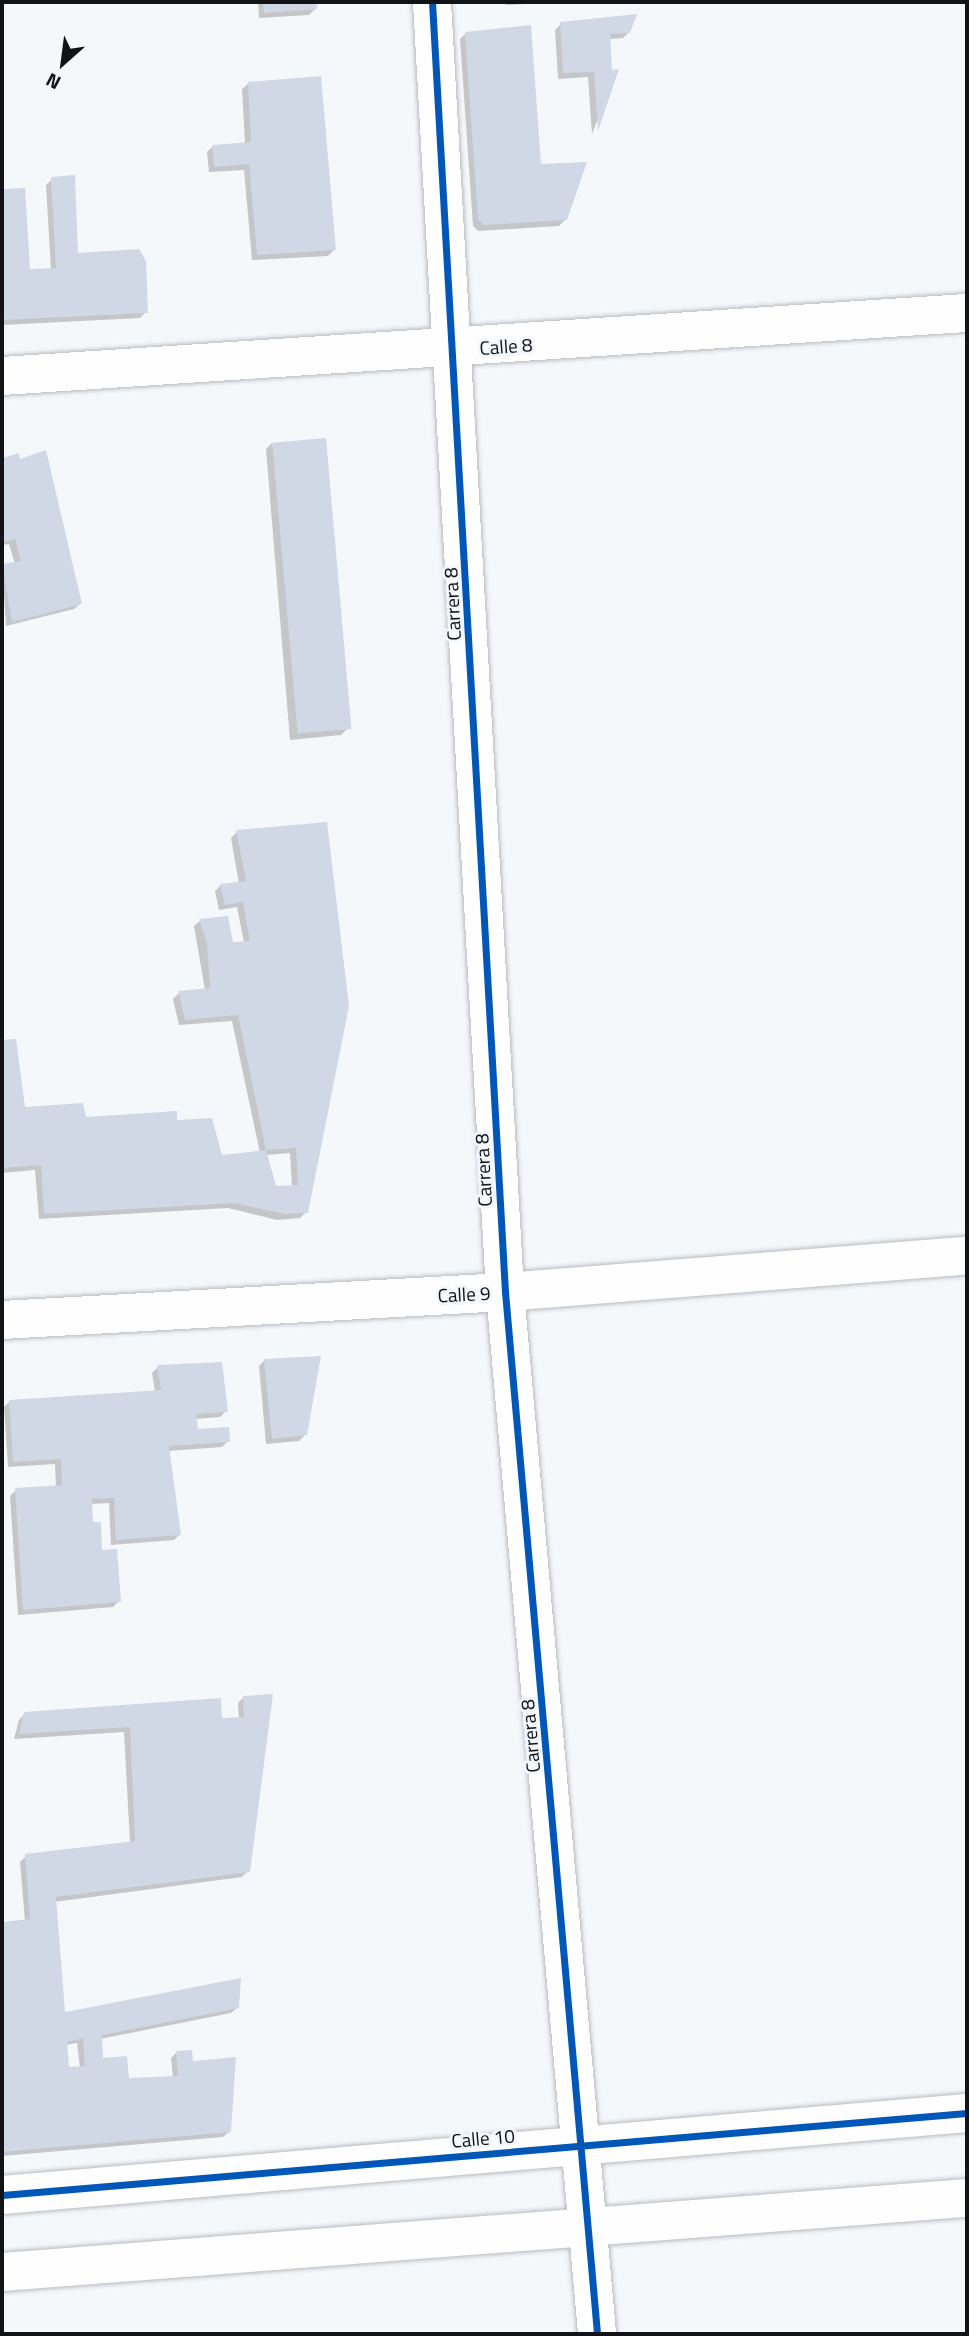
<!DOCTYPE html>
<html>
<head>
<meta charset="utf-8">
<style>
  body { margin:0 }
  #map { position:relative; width:969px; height:2336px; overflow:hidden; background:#f5f8fb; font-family:"Titillium Web",sans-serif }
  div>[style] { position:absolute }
  .shadow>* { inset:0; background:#0003 }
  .building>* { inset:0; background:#d0d8e6; transform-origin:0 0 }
  .roads { filter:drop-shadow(0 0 2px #b8bbbe) drop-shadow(0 0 2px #b8bbbe) }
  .minor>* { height:38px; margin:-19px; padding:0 19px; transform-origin:19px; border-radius:19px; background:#fefefe }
  .tertiary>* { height:38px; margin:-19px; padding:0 19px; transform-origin:19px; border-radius:19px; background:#fefefe }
  .cycleway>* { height:7px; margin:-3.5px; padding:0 3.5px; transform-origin:3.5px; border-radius:3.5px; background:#0057b8 }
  span { translate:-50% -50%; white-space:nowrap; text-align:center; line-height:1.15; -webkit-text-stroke:6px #f2f7fe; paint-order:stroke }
  .street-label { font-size:19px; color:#111316 }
  .frame { position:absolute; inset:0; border:4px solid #111316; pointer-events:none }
  .north { position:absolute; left:28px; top:28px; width:70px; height:70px; -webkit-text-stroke:5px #f2f7fe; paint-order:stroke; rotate:208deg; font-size:19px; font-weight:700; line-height:28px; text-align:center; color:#111316 }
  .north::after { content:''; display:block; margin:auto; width:24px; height:32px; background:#111316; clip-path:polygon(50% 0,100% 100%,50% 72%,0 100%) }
</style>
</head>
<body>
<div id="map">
  <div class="shadow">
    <div style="clip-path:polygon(258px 2px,315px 2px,315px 9px,309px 15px,259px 18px)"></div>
    <div style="clip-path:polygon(505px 2px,562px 2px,506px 5px)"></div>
    <div style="clip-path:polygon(561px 24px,629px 32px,623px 38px,609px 39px,610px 71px,616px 71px,592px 134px,588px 77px,558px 79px,555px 30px)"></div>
    <div style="clip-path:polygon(466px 33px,540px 166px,566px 219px,559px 226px,478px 231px,473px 226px,460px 39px)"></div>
    <div style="clip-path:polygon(248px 84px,334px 250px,328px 256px,252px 260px,244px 170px,209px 172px,207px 152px,213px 146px,245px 144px,242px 89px)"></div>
    <div style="clip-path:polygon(52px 179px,77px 254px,146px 312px,140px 318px,2px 325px,2px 191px,23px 190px,28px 270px,51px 270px,46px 185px)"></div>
    <div style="clip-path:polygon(272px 443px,347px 729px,341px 735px,290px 740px,266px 449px)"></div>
    <div style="clip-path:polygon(17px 455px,80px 604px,74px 609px,6px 626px,2px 566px,15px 564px,9px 544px,2px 545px,2px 458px)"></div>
    <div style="clip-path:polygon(evenodd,325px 823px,306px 1212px,300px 1218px,277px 1220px,228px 1208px,39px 1219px,35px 1170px,2px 1173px,2px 1042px,15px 1041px,23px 1109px,84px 1119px,176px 1122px,221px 1157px,260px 1153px,232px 1021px,179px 1025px,173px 999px,179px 993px,205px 990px,194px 926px,200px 921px,232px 943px,244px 943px,237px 907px,219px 910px,215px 891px,221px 885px,239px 884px,231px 838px,237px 832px,325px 823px,290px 1153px,292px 1187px,275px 1188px,266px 1155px,290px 1153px)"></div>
    <div style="clip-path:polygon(265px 1360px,305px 1435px,299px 1441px,266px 1444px,259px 1366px)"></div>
    <div style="clip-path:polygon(158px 1367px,226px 1411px,220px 1417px,195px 1419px,196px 1431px,228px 1441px,222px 1447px,168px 1451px,180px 1534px,174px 1540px,111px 1545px,109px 1503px,91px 1504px,91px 1524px,119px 1601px,113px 1607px,18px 1615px,10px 1496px,16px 1490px,56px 1487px,55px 1464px,8px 1467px,4px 1407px,10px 1401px,155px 1392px,152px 1373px)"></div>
    <div style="clip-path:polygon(evenodd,244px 1697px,248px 1871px,242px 1877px,54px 1902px,63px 2014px,238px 2007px,231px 2013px,100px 2039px,102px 2060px,128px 2080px,173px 2078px,171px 2058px,177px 2052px,192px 2063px,230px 2131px,223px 2137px,2px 2156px,2px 1923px,25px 1921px,20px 1862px,26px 1856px,130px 1843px,124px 1732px,14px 1739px,19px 1720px,25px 1713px,239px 1719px,238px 1703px,244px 1697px,77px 2043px,80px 2068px,67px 2069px,65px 2045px,77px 2043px)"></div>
  </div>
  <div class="building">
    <div style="clip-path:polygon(263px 2px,317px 2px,317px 9px,264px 13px)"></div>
    <div style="clip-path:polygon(637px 14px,630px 33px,610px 34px,612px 70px,619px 69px,598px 131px,594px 72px,563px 73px,560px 22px)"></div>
    <div style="clip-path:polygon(531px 25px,541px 164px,587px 162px,567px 220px,484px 225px,478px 220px,465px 32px)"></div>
    <div style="clip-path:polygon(321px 76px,336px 250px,257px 255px,249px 164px,214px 167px,212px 145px,251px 142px,248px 82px)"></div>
    <div style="clip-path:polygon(75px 175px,78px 253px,139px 249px,146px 261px,148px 313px,2px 320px,2px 189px,25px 188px,30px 269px,56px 268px,51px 177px)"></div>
    <div style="left:326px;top:438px;width:292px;height:54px;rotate:85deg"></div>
    <div style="clip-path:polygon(46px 450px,82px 604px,12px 622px,2px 564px,21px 561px,15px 539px,2px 542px,2px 458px,19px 453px,20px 459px)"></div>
    <div style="clip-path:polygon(327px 822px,349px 1006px,308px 1213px,284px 1214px,235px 1203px,44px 1214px,41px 1165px,2px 1168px,2px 1040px,16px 1039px,25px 1107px,83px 1103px,86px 1117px,177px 1111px,177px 1120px,212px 1118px,222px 1155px,266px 1150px,276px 1186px,298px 1185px,296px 1148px,266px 1150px,238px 1015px,185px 1020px,178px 991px,210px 988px,207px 943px,199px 919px,228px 916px,233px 942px,250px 941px,243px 902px,225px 905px,220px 884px,246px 881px,236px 830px)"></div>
    <div style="clip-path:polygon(321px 1356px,307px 1435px,272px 1439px,264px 1359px)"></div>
    <div style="clip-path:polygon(222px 1362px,228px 1412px,196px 1414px,198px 1429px,229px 1427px,230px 1442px,169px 1446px,181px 1535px,116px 1540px,114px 1498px,92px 1499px,93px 1522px,101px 1522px,102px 1550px,117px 1549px,121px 1602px,23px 1610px,15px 1488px,62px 1485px,61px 1459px,13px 1462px,9px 1400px,161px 1390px,157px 1365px)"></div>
    <div style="clip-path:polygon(evenodd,273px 1694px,250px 1872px,56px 1897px,65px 2012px,241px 1978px,239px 2008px,102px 2035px,103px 2058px,127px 2056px,129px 2078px,178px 2076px,176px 2051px,192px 2050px,193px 2061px,236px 2057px,231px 2132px,2px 2152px,2px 1922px,30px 1919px,25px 1854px,135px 1841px,130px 1727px,19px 1734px,24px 1712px,221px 1698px,222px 1718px,244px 1717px,243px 1696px,273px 1694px,83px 2038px,85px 2066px,69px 2067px,67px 2042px,83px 2038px)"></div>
  </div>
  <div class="roads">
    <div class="minor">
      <div style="left:2px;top:376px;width:967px;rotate:-3.74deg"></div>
      <div style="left:2px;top:1320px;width:504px;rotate:-3.19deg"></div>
      <div style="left:505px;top:1292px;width:463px;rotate:-4.5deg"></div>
      <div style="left:2px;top:2195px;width:968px;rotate:-4.86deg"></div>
      <div style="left:2px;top:2272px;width:968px;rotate:-4.39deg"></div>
    </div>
    <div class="tertiary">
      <div style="left:432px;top:2px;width:1292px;rotate:86.76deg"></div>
      <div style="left:505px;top:1292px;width:1046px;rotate:84.95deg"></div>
    </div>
  </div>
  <div class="cycleway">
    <div style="left:432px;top:2px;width:1292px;rotate:86.76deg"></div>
    <div style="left:505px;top:1292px;width:1046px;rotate:84.95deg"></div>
    <div style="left:2px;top:2195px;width:968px;rotate:-4.86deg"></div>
  </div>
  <div class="street-label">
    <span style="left:506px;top:346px;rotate:-4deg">Calle 8</span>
    <span style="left:452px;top:604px;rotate:-93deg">Carrera 8</span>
    <span style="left:483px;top:1170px;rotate:-93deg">Carrera 8</span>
    <span style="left:464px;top:1294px;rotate:-3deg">Calle 9</span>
    <span style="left:530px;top:1736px;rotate:-95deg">Carrera 8</span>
    <span style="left:483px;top:2138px;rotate:-5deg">Calle 10</span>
  </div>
  <div class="frame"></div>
  <div class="north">N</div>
</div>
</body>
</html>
